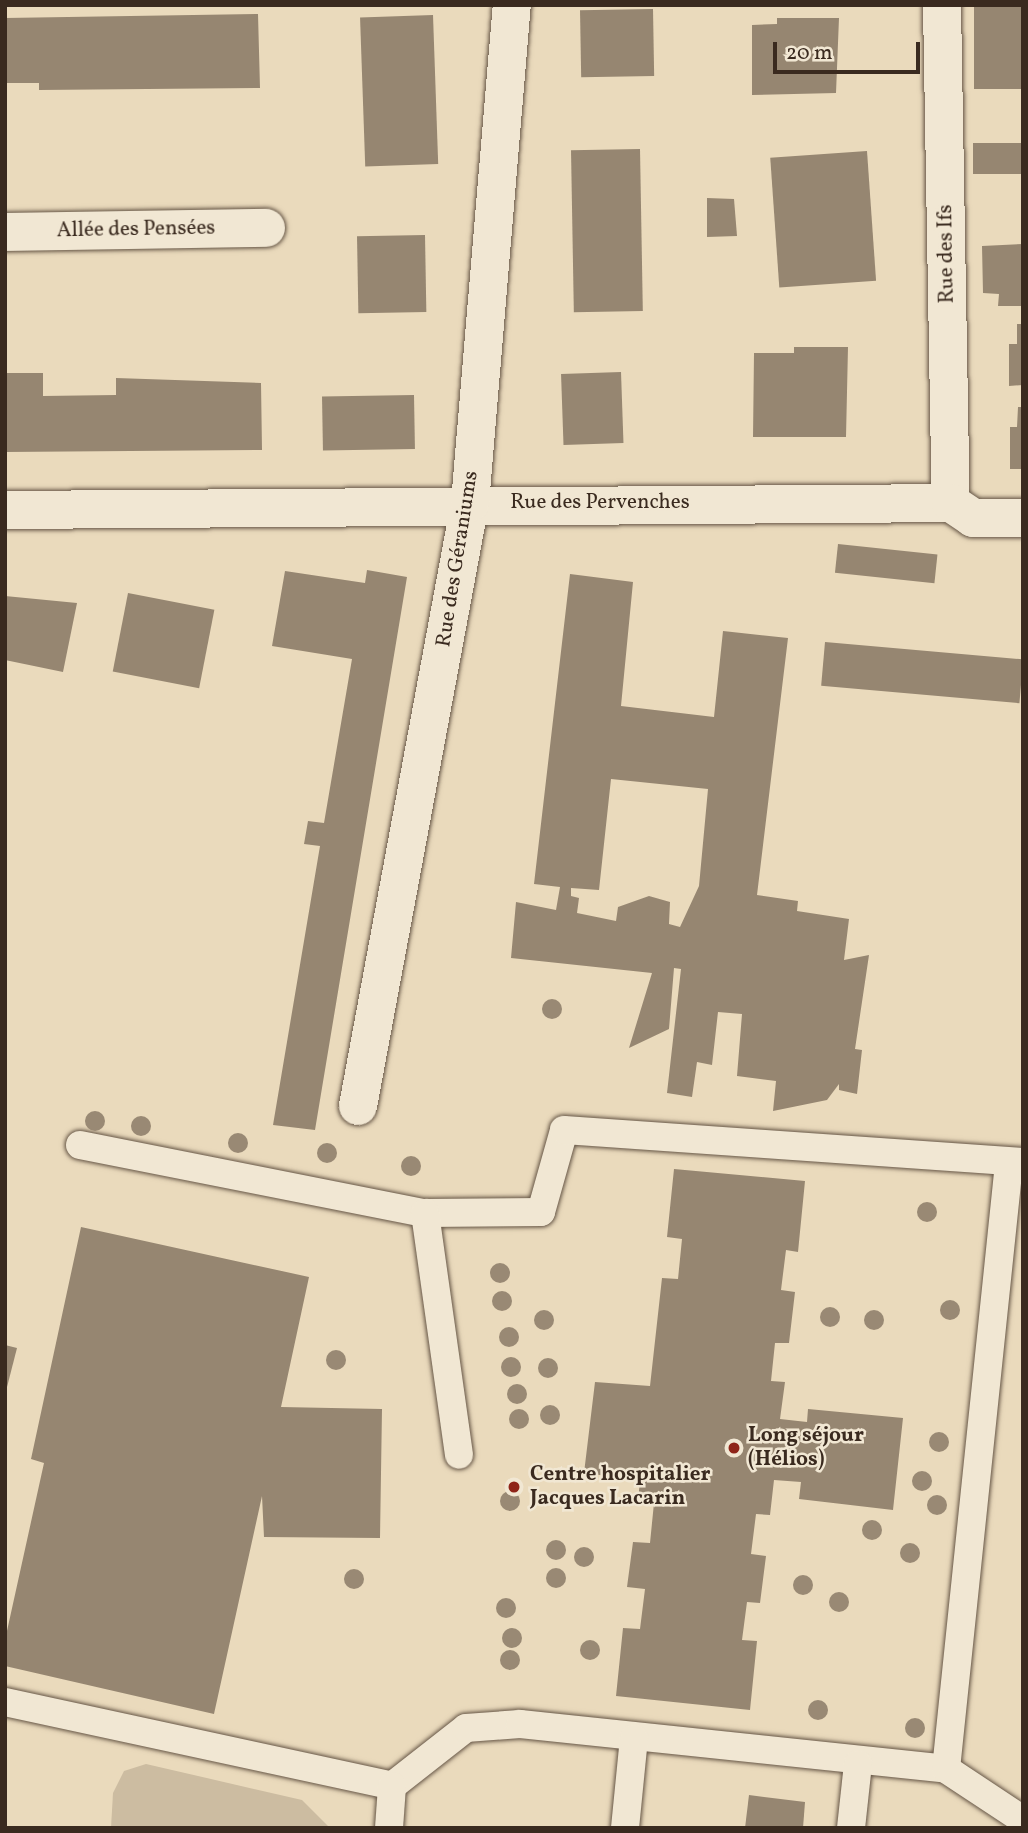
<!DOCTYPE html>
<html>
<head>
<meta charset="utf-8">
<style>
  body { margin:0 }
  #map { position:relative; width:1028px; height:1833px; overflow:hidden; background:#eadabc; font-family:Vollkorn,serif }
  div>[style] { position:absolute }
  .green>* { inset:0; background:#ccbca1 }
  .building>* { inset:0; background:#968671; transform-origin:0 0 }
  .roads { filter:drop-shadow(0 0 2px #665646) drop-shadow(0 0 2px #665646) }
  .lane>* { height:28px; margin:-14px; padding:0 14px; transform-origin:14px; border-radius:14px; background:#f1e7d3 }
  .street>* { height:38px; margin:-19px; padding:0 19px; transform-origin:19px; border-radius:19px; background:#f1e7d3 }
  .trees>* { width:20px; height:20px; margin:-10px; border-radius:50%; background:#998974 }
  .dots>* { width:19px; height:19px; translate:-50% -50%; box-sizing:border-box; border:4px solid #f1e7d3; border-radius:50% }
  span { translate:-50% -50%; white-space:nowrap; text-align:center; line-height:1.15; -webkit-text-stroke:5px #f1e7d3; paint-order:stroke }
  .street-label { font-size:21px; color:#3a2a1f }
  .poi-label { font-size:21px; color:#3a2a1f; font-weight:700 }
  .left { translate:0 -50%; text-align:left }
  .frame { position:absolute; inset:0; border:7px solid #3a2a1f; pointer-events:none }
  .scale { position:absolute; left:773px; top:42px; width:147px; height:32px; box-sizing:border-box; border:4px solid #3a2a1f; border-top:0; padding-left:9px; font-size:21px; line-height:24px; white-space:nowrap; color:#3a2a1f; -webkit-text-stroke:5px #f1e7d3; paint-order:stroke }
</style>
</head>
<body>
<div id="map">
  <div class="green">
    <div style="clip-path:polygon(146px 1764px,302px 1800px,330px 1828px,111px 1828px,113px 1793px,124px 1771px)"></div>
  </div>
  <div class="building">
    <div style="left:1023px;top:6px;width:83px;height:49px;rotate:90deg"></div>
    <div style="left:653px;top:9px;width:67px;height:73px;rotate:89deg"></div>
    <div style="clip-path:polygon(258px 14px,260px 88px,39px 90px,39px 83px,5px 83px,5px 18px)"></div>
    <div style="left:433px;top:15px;width:149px;height:73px;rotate:88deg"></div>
    <div style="clip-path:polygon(777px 18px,839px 18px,836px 93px,752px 95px,752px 25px,777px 24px)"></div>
    <div style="left:973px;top:143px;width:50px;height:31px"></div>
    <div style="left:640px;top:149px;width:162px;height:69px;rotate:89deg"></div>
    <div style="left:867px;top:151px;width:130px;height:97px;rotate:86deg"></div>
    <div style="clip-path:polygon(707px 198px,734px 199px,737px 236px,707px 237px)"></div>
    <div style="left:425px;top:235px;width:77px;height:68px;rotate:89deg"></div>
    <div style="clip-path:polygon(1023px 244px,1023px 306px,998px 306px,999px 294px,983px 293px,982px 246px)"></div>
    <div style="clip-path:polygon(1017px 324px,1023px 324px,1023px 385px,1009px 386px,1009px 344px,1017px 344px)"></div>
    <div style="clip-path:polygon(794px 347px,848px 347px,846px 437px,753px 437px,754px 353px,794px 353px)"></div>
    <div style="left:621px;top:372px;width:71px;height:60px;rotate:88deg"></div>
    <div style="clip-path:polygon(5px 373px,43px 373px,43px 396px,116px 395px,116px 378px,261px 383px,262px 450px,5px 452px)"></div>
    <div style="left:414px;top:395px;width:54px;height:92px;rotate:89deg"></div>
    <div style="clip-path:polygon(1018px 407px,1023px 407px,1023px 469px,1010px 469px,1010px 427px,1017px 427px)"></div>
    <div style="left:838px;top:544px;width:100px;height:29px;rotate:6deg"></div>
    <div style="clip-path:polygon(367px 570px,407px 577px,315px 1130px,273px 1125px,320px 846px,304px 844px,308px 821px,324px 823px,352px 659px,272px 646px,285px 571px,365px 583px)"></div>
    <div style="clip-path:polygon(evenodd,570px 574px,633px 582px,621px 706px,714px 717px,723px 631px,788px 638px,757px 895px,798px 901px,797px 911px,849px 919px,844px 960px,869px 955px,855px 1049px,862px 1050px,857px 1094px,839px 1090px,839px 1084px,827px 1100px,773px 1111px,776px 1081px,737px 1076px,742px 1014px,718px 1012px,712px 1065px,697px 1062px,692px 1097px,667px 1093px,681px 969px,674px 968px,669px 1029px,629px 1048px,652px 973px,511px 958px,516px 902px,556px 910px,560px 887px,534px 884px,570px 574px,611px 779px,708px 789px,699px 886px,680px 927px,669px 924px,670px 902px,649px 896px,618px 907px,616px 921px,577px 913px,579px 898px,571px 896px,571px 888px,599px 890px,611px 779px)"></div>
    <div style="left:128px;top:593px;width:88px;height:80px;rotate:11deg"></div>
    <div style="clip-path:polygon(5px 596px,77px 603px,63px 672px,5px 660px)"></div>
    <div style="left:825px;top:642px;width:199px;height:44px;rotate:5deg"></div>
    <div style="clip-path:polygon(674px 1169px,805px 1181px,798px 1252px,786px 1250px,781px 1290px,795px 1292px,789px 1343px,775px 1343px,771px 1381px,785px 1382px,780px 1419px,807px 1422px,808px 1409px,903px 1418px,893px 1510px,799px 1499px,801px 1482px,774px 1480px,770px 1515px,756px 1514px,751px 1554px,766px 1556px,760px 1603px,747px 1602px,742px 1640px,757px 1641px,750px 1710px,616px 1696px,623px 1628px,640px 1629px,645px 1589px,627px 1587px,633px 1542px,650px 1543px,654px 1503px,638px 1501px,640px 1480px,584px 1473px,595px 1382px,650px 1386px,662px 1278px,678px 1279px,682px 1239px,667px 1237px)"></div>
    <div style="clip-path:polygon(81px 1227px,309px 1277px,281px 1407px,382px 1409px,380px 1538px,264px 1537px,262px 1496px,214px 1714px,5px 1666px,5px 1640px,44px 1463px,31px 1459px)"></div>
    <div style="clip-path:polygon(5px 1345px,17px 1348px,6px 1391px,5px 1391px)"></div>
    <div style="clip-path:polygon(749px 1795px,805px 1802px,803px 1828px,745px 1828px)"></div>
  </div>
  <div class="roads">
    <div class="lane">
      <div style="left:80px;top:1145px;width:352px;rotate:11.2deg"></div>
      <div style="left:425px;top:1213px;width:116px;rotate:-0.5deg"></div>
      <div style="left:541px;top:1212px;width:85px;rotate:-74.3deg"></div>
      <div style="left:564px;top:1130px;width:460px;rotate:4deg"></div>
      <div style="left:425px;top:1213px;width:244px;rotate:82deg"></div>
      <div style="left:5px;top:1702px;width:396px;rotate:12.2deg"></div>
      <div style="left:392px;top:1786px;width:94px;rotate:-38.1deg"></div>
      <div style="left:466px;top:1728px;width:54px;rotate:-4.2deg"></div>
      <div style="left:520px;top:1724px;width:428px;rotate:6deg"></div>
      <div style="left:946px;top:1769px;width:85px;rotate:33.5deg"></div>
      <div style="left:946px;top:1769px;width:609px;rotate:-84.06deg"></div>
      <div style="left:389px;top:1828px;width:42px;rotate:-85.9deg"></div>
      <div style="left:625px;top:1828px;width:90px;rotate:-84.3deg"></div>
      <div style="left:851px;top:1828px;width:64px;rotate:-83.8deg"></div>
    </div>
    <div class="street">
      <div style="left:942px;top:5px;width:498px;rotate:89deg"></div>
      <div style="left:5px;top:232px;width:261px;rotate:-0.9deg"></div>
      <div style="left:5px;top:510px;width:946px;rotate:-0.42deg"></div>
      <div style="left:951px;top:503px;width:27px;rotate:34deg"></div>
      <div style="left:973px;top:518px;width:50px"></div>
      <div style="left:358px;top:1106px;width:613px;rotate:-79.48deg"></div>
      <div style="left:470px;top:503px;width:500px;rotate:-85.2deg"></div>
    </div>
  </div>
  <div class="trees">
    <div style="left:552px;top:1009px"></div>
    <div style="left:95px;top:1121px"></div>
    <div style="left:141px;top:1126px"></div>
    <div style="left:238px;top:1143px"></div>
    <div style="left:327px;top:1153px"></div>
    <div style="left:411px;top:1166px"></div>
    <div style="left:927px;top:1212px"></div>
    <div style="left:500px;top:1273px"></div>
    <div style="left:502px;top:1301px"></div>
    <div style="left:950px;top:1310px"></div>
    <div style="left:830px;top:1317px"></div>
    <div style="left:544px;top:1320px"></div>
    <div style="left:874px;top:1320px"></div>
    <div style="left:509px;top:1337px"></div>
    <div style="left:336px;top:1360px"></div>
    <div style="left:511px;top:1367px"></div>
    <div style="left:548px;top:1368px"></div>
    <div style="left:517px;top:1394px"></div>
    <div style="left:550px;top:1415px"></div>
    <div style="left:519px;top:1419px"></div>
    <div style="left:939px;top:1442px"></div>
    <div style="left:922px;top:1481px"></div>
    <div style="left:510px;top:1501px"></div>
    <div style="left:937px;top:1505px"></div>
    <div style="left:872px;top:1530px"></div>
    <div style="left:556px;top:1550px"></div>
    <div style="left:910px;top:1553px"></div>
    <div style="left:584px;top:1557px"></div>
    <div style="left:556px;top:1578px"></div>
    <div style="left:354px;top:1579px"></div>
    <div style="left:803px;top:1585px"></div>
    <div style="left:839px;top:1602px"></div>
    <div style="left:506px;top:1608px"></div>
    <div style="left:512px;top:1638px"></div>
    <div style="left:590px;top:1650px"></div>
    <div style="left:510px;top:1660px"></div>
    <div style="left:818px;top:1710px"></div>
    <div style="left:915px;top:1728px"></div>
  </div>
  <div class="dots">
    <div style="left:734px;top:1448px;background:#8f2418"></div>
    <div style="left:514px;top:1487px;background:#8f2418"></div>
  </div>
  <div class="street-label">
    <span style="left:136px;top:230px;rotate:-1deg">Allée des Pensées</span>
    <span style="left:947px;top:254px;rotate:-91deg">Rue des Ifs</span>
    <span style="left:600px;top:503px">Rue des Pervenches</span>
    <span style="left:458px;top:559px;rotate:-81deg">Rue des Géraniums</span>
  </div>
  <div class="poi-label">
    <span class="left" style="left:748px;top:1448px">Long séjour<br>(Hélios)</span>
    <span class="left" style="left:530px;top:1487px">Centre hospitalier<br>Jacques Lacarin</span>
  </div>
  <div class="frame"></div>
  <div class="scale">20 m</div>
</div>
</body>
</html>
